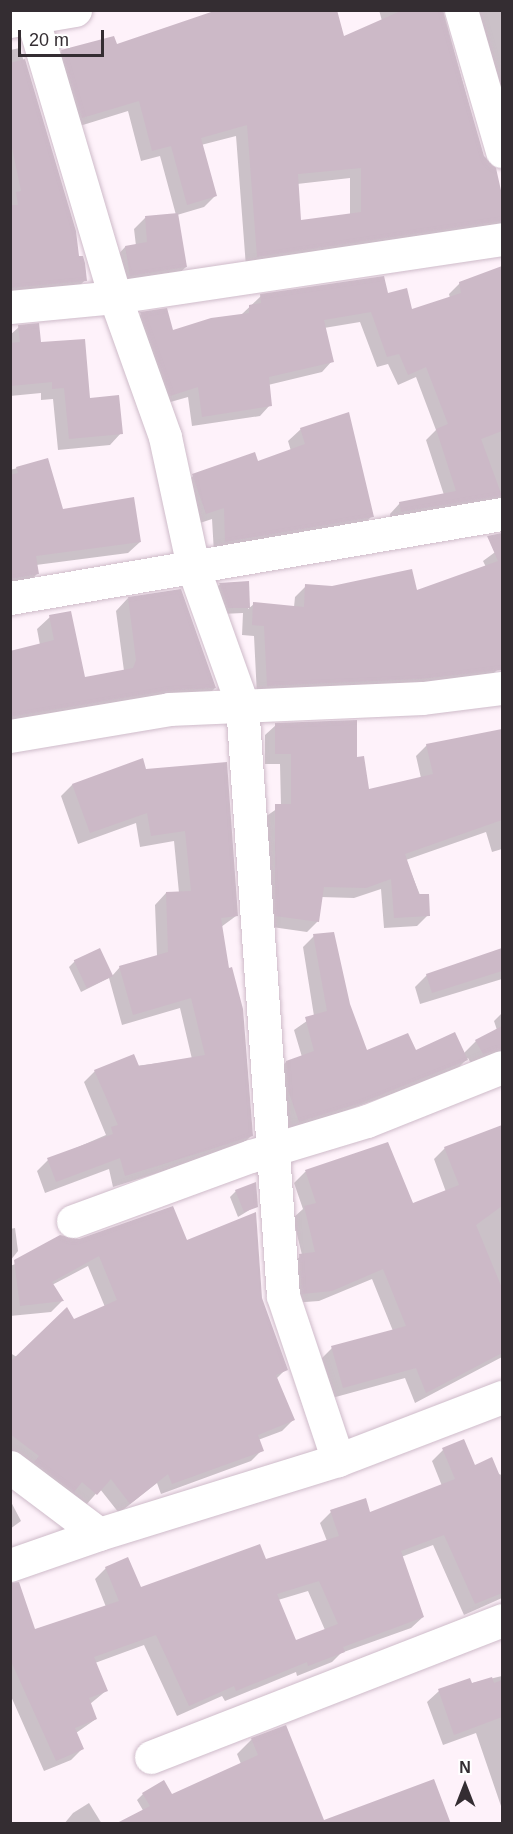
<!DOCTYPE html>
<html>
<head>
<meta charset="utf-8">
<style>
  body { margin:0 }
  #map { position:relative; width:513px; height:1834px; overflow:hidden; background:#fef2fa; font-family:Helvetica,sans-serif }
  div>[style] { position:absolute }
  .shadow>* { inset:0; background:#0003 }
  .building>* { inset:0; background:#ccb9c7; transform-origin:0 0 }
  .roads { filter:drop-shadow(0 0 2px #cebbc9) drop-shadow(0 0 2px #cebbc9) }
  .minor>* { height:33px; margin:-16.5px; padding:0 16.5px; transform-origin:16.5px; border-radius:16.5px; background:#fff }
  span { translate:-50% -50%; white-space:nowrap; text-align:center; line-height:1.15; -webkit-text-stroke:5px #fff; paint-order:stroke }
  .frame { position:absolute; inset:0; border:12px solid #342d32; pointer-events:none }
  .north { position:absolute; left:435px; top:1756px; width:60px; height:60px; -webkit-text-stroke:4px #fff; paint-order:stroke; rotate:0deg; font-size:16px; font-weight:700; line-height:24px; text-align:center; color:#342d32 }
  .north::after { content:''; display:block; margin:auto; width:21px; height:27px; background:#342d32; clip-path:polygon(50% 0,100% 100%,50% 72%,0 100%) }
  .scale { position:absolute; left:18px; top:30px; width:86px; height:27px; box-sizing:border-box; border:3px solid #342d32; border-top:0; padding-left:8px; font-size:18px; line-height:21px; white-space:nowrap; color:#342d32; -webkit-text-stroke:4px #fff; paint-order:stroke }
</style>
</head>
<body>
<div id="map">
  <div class="shadow">
    <div style="clip-path:polygon(evenodd,379px 10px,443px 10px,483px 157px,494px 169px,502px 202px,502px 224px,246px 267px,236px 136px,201px 145px,215px 196px,204px 207px,177px 215px,186px 267px,174px 278px,119px 286px,114px 259px,125px 247px,136px 246px,134px 229px,145px 218px,176px 215px,160px 156px,141px 161px,128px 111px,70px 129px,51px 62px,62px 51px,115px 45px,343px 38px,382px 21px,379px 10px,350px 178px,350px 215px,299px 222px,297px 184px,350px 178px)"></div>
    <div style="clip-path:polygon(464px 10px,502px 10px,502px 113px)"></div>
    <div style="clip-path:polygon(20px 48px,85px 280px,74px 292px,10px 298px,10px 50px)"></div>
    <div style="clip-path:polygon(502px 268px,502px 511px,391px 522px,390px 514px,400px 503px,444px 495px,426px 440px,436px 430px,416px 377px,398px 385px,388px 364px,377px 367px,360px 322px,324px 328px,332px 361px,322px 372px,268px 385px,270px 405px,260px 416px,192px 426px,188px 397px,160px 405px,131px 324px,141px 314px,172px 332px,241px 315px,261px 296px,387px 295px,411px 311px,450px 298px,449px 294px,460px 283px)"></div>
    <div style="clip-path:polygon(19px 327px,40px 344px,121px 433px,110px 445px,58px 450px,53px 399px,41px 400px,41px 393px,10px 396px,10px 335px)"></div>
    <div style="clip-path:polygon(301px 429px,372px 516px,360px 528px,214px 553px,212px 519px,194px 525px,181px 488px,193px 476px,257px 463px,291px 451px,288px 441px)"></div>
    <div style="clip-path:polygon(47px 460px,62px 510px,140px 542px,128px 553px,36px 565px,38px 573px,26px 585px,10px 588px,10px 470px)"></div>
    <div style="clip-path:polygon(502px 547px,502px 628px,488px 632px,498px 669px,487px 680px,257px 696px,254px 636px,242px 635px,243px 613px,222px 614px,213px 590px,219px 585px,247px 583px,248px 609px,254px 604px,294px 607px,295px 597px,306px 586px,416px 592px,486px 567px,483px 561px)"></div>
    <div style="clip-path:polygon(128px 598px,215px 688px,203px 700px,10px 726px,10px 652px,40px 645px,37px 629px,50px 617px,84px 679px,124px 671px,116px 611px)"></div>
    <div style="clip-path:polygon(276px 725px,355px 759px,367px 791px,421px 778px,416px 756px,427px 745px,502px 730px,502px 849px,492px 852px,486px 832px,406px 860px,428px 915px,417px 926px,384px 928px,381px 889px,354px 898px,321px 897px,318px 921px,307px 932px,265px 926px,265px 817px,281px 806px,280px 764px,265px 764px,265px 735px)"></div>
    <div style="clip-path:polygon(226px 764px,236px 916px,221px 927px,252px 1135px,240px 1147px,113px 1187px,109px 1169px,45px 1193px,37px 1171px,48px 1160px,106px 1135px,84px 1082px,95px 1071px,192px 1059px,180px 1008px,122px 1025px,109px 978px,81px 992px,69px 967px,75px 961px,112px 976px,120px 967px,157px 956px,155px 905px,166px 893px,179px 893px,174px 841px,140px 847px,136px 823px,78px 844px,61px 796px,72px 785px,145px 770px)"></div>
    <div style="clip-path:polygon(314px 936px,349px 1004px,366px 1052px,463px 1054px,476px 1041px,497px 1030px,494px 1021px,502px 1013px,502px 1065px,472px 1065px,468px 1058px,455px 1071px,287px 1132px,275px 1074px,286px 1062px,302px 1057px,294px 1030px,314px 1016px,303px 947px)"></div>
    <div style="clip-path:polygon(502px 950px,502px 979px,420px 1004px,415px 987px,427px 975px)"></div>
    <div style="clip-path:polygon(498px 1128px,502px 1139px,502px 1357px,415px 1403px,405px 1378px,332px 1398px,321px 1359px,332px 1348px,393px 1331px,372px 1279px,319px 1301px,291px 1303px,288px 1267px,302px 1255px,293px 1218px,303px 1209px,294px 1183px,305px 1172px,387px 1144px,412px 1205px,446px 1192px,434px 1159px,445px 1148px)"></div>
    <div style="clip-path:polygon(236px 1191px,256px 1206px,238px 1217px,230px 1197px)"></div>
    <div style="clip-path:polygon(15px 1228px,18px 1251px,10px 1261px,10px 1229px)"></div>
    <div style="clip-path:polygon(80px 1240px,186px 1242px,261px 1298px,286px 1369px,276px 1379px,293px 1420px,282px 1431px,258px 1440px,262px 1450px,251px 1461px,161px 1494px,157px 1483px,119px 1513px,100px 1489px,86px 1505px,10px 1453px,10px 1353px,17px 1357px,74px 1321px,105px 1307px,88px 1266px,52px 1285px,62px 1301px,51px 1312px,10px 1316px,10px 1266px)"></div>
    <div style="clip-path:polygon(evenodd,443px 1450px,474px 1467px,502px 1475px,502px 1598px,464px 1615px,433px 1545px,401px 1557px,423px 1617px,411px 1628px,341px 1653px,332px 1662px,297px 1676px,296px 1672px,225px 1701px,222px 1696px,177px 1716px,144px 1645px,95px 1663px,107px 1690px,90px 1704px,96px 1719px,76px 1733px,83px 1748px,71px 1760px,44px 1771px,10px 1694px,10px 1615px,34px 1630px,106px 1607px,95px 1579px,106px 1568px,140px 1589px,265px 1560px,327px 1541px,320px 1523px,331px 1512px,369px 1514px,442px 1486px,432px 1461px,443px 1450px,308px 1591px,325px 1630px,295px 1642px,278px 1600px,308px 1591px)"></div>
    <div style="clip-path:polygon(10px 1500px,21px 1521px,10px 1529px)"></div>
    <div style="clip-path:polygon(502px 1676px,502px 1806px,501px 1806px,476px 1733px,443px 1745px,427px 1702px,439px 1691px)"></div>
    <div style="clip-path:polygon(252px 1739px,323px 1822px,449px 1823px,151px 1824px,137px 1800px,143px 1794px,174px 1799px,241px 1764px,237px 1754px)"></div>
    <div style="clip-path:polygon(89px 1803px,102px 1824px,64px 1824px,73px 1813px)"></div>
  </div>
  <div class="building">
    <div style="clip-path:polygon(evenodd,217px 10px,337px 10px,344px 36px,403px 10px,442px 10px,484px 156px,496px 168px,502px 195px,502px 221px,257px 257px,247px 125px,201px 138px,217px 196px,187px 205px,171px 146px,152px 151px,139px 101px,82px 118px,61px 50px,114px 36px,117px 44px,217px 10px,361px 168px,361px 212px,301px 220px,298px 174px,361px 168px)"></div>
    <div style="clip-path:polygon(25px 59px,76px 231px,79px 256px,83px 256px,85px 263px,87px 281px,10px 288px,10px 205px,18px 205px,16px 192px,21px 191px,10px 138px,10px 63px)"></div>
    <div style="clip-path:polygon(178px 213px,187px 267px,130px 276px,125px 246px,147px 242px,145px 216px)"></div>
    <div style="clip-path:polygon(502px 266px,502px 431px,481px 439px,502px 496px,401px 512px,399px 502px,456px 491px,436px 429px,448px 424px,426px 367px,408px 375px,399px 354px,387px 357px,371px 312px,324px 320px,334px 362px,269px 377px,272px 406px,202px 417px,198px 387px,170px 396px,140px 312px,167px 308px,173px 330px,211px 318px,249px 313px,249px 305px,261px 303px,260px 294px,384px 276px,388px 293px,407px 288px,412px 309px,461px 293px,459px 282px)"></div>
    <div style="clip-path:polygon(39px 323px,41px 342px,85px 339px,90px 398px,119px 395px,123px 434px,69px 439px,64px 388px,52px 389px,52px 382px,10px 386px,10px 343px,20px 342px,18px 325px)"></div>
    <div style="clip-path:polygon(349px 412px,374px 517px,225px 542px,224px 508px,206px 514px,192px 474px,255px 452px,258px 461px,305px 444px,300px 428px)"></div>
    <div style="clip-path:polygon(48px 458px,63px 509px,134px 497px,141px 542px,36px 556px,39px 574px,10px 579px,10px 475px,18px 473px,16px 467px)"></div>
    <div style="clip-path:polygon(502px 533px,502px 670px,421px 679px,267px 686px,264px 626px,252px 625px,253px 602px,304px 607px,305px 584px,332px 586px,412px 569px,417px 590px,498px 561px,487px 536px)"></div>
    <div style="clip-path:polygon(249px 581px,250px 608px,228px 608px,219px 583px)"></div>
    <div style="clip-path:polygon(181px 589px,216px 688px,166px 691px,10px 717px,10px 651px,54px 640px,49px 615px,71px 611px,85px 677px,133px 668px,136px 660px,128px 597px)"></div>
    <div style="clip-path:polygon(357px 720px,357px 757px,364px 756px,369px 789px,433px 774px,426px 744px,502px 729px,502px 820px,405px 854px,419px 894px,429px 894px,430px 916px,394px 918px,391px 879px,366px 888px,324px 887px,319px 922px,275px 916px,275px 804px,291px 804px,291px 754px,275px 754px,275px 723px)"></div>
    <div style="clip-path:polygon(143px 758px,146px 769px,227px 762px,238px 916px,221px 918px,229px 968px,232px 967px,243px 1009px,253px 1136px,125px 1176px,120px 1158px,56px 1182px,47px 1158px,113px 1134px,111px 1127px,118px 1125px,94px 1070px,134px 1054px,139px 1066px,205px 1055px,191px 998px,133px 1015px,119px 966px,168px 952px,166px 892px,191px 891px,185px 831px,151px 836px,147px 813px,90px 833px,72px 784px)"></div>
    <div style="clip-path:polygon(334px 932px,350px 1004px,367px 1050px,408px 1033px,416px 1050px,455px 1032px,468px 1060px,361px 1103px,299px 1122px,288px 1090px,286px 1061px,314px 1051px,305px 1017px,327px 1011px,313px 934px)"></div>
    <div style="left:100px;top:948px;width:31px;height:29px;rotate:65deg"></div>
    <div style="clip-path:polygon(502px 948px,502px 971px,432px 993px,426px 974px)"></div>
    <div style="clip-path:polygon(502px 1026px,502px 1049px,483px 1054px,475px 1040px)"></div>
    <div style="clip-path:polygon(502px 1125px,502px 1206px,476px 1225px,502px 1288px,502px 1353px,426px 1393px,416px 1368px,343px 1388px,331px 1346px,406px 1326px,383px 1269px,332px 1291px,302px 1294px,299px 1254px,315px 1252px,304px 1206px,316px 1203px,305px 1170px,388px 1142px,413px 1203px,459px 1185px,444px 1147px)"></div>
    <div style="clip-path:polygon(256px 1182px,258px 1207px,244px 1212px,235px 1190px)"></div>
    <div style="clip-path:polygon(173px 1206px,187px 1240px,256px 1212px,262px 1298px,288px 1370px,276px 1375px,295px 1420px,258px 1435px,264px 1451px,172px 1484px,168px 1474px,130px 1504px,111px 1479px,97px 1495px,82px 1482px,74px 1492px,34px 1462px,39px 1456px,10px 1434px,10px 1362px,67px 1307px,74px 1319px,117px 1300px,99px 1256px,52px 1282px,64px 1301px,20px 1306px,14px 1260px,60px 1235px,79px 1239px)"></div>
    <div style="clip-path:polygon(evenodd,464px 1439px,475px 1465px,492px 1457px,502px 1481px,502px 1593px,475px 1604px,444px 1535px,401px 1551px,424px 1617px,343px 1647px,345px 1652px,308px 1666px,307px 1662px,236px 1691px,234px 1686px,189px 1706px,156px 1635px,94px 1657px,108px 1691px,89px 1698px,97px 1719px,75px 1728px,84px 1749px,56px 1761px,10px 1659px,10px 1583px,19px 1582px,35px 1629px,119px 1601px,105px 1567px,128px 1557px,141px 1587px,260px 1544px,266px 1559px,339px 1536px,330px 1510px,366px 1498px,370px 1512px,455px 1479px,442px 1448px,464px 1439px,319px 1581px,338px 1624px,296px 1640px,277px 1594px,319px 1581px)"></div>
    <div style="clip-path:polygon(492px 1677px,494px 1683px,502px 1680px,502px 1717px,454px 1735px,438px 1689px,470px 1678px,472px 1683px)"></div>
    <div style="clip-path:polygon(286px 1725px,324px 1820px,434px 1779px,451px 1824px,115px 1824px,150px 1806px,142px 1793px,164px 1780px,172px 1794px,258px 1755px,251px 1738px)"></div>
  </div>
  <div class="roads">
    <div class="minor">
      <div style="left:30px;top:10px;width:299px;rotate:73.5deg"></div>
      <div style="left:115px;top:297px;width:149px;rotate:70.3deg"></div>
      <div style="left:165px;top:437px;width:133px;rotate:77.8deg"></div>
      <div style="left:193px;top:567px;width:145px;rotate:70.3deg"></div>
      <div style="left:242px;top:704px;width:593px;rotate:86.04deg"></div>
      <div style="left:283px;top:1296px;width:173px;rotate:71.5deg"></div>
      <div style="left:461px;top:10px;width:147px;rotate:73.8deg"></div>
      <div style="left:10px;top:21px;width:66px;rotate:-9.6deg"></div>
      <div style="left:10px;top:307px;width:105px;rotate:-5.4deg"></div>
      <div style="left:115px;top:297px;width:391px;rotate:-8.5deg"></div>
      <div style="left:10px;top:598px;width:499px;rotate:-9.7deg"></div>
      <div style="left:10px;top:736px;width:161px;rotate:-9.6deg"></div>
      <div style="left:169px;top:709px;width:254px;rotate:-2.5deg"></div>
      <div style="left:423px;top:698px;width:80px;rotate:-7.2deg"></div>
      <div style="left:73px;top:1221px;width:189px;rotate:-20.1deg"></div>
      <div style="left:251px;top:1156px;width:121px;rotate:-16.8deg"></div>
      <div style="left:367px;top:1121px;width:145px;rotate:-21.8deg"></div>
      <div style="left:10px;top:1467px;width:111px;rotate:37deg"></div>
      <div style="left:10px;top:1565px;width:94px;rotate:-19.2deg"></div>
      <div style="left:99px;top:1534px;width:250px;rotate:-17.2deg"></div>
      <div style="left:338px;top:1460px;width:176px;rotate:-21deg"></div>
      <div style="left:151px;top:1757px;width:377px;rotate:-21.3deg"></div>
    </div>
  </div>
  <div class="frame"></div>
  <div class="north">N</div>
  <div class="scale">20 m</div>
</div>
</body>
</html>
